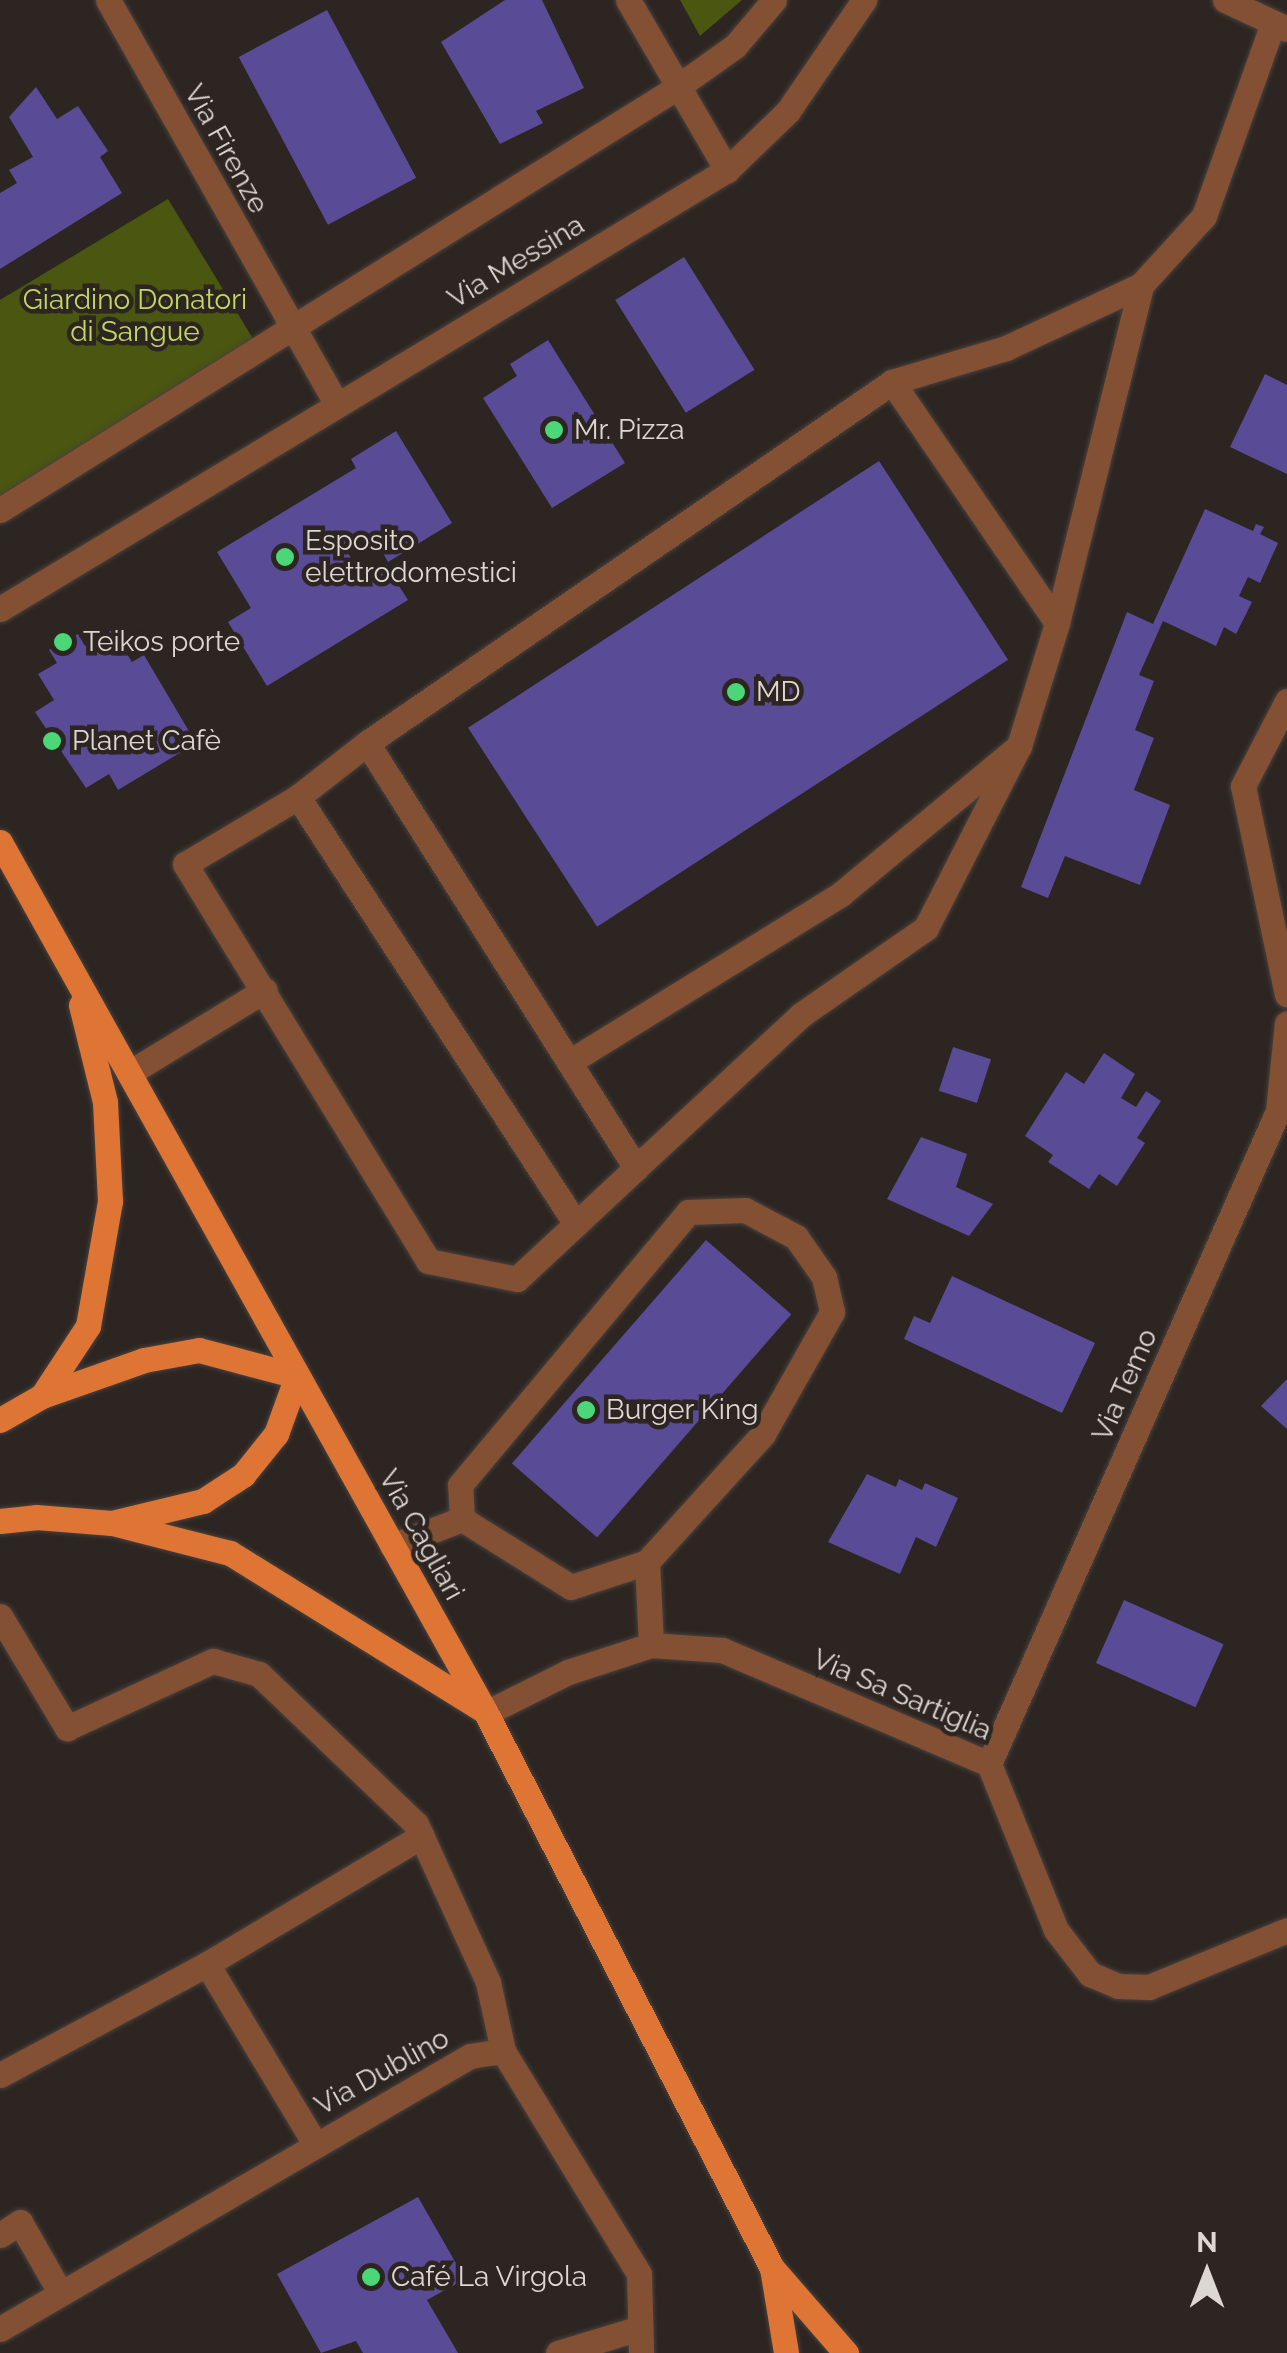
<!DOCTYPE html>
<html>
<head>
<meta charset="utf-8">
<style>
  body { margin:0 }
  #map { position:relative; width:1287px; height:2353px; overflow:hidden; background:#2d2521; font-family:Raleway,sans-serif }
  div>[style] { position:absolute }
  .green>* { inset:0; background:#4b5611 }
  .building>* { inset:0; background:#594b96; transform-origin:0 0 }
  .roads { filter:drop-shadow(0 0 2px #49413e) drop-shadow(0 0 2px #49413e) }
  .minor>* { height:25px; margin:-12.5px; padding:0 12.5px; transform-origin:12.5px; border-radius:12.5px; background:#845034 }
  .major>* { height:25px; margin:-12.5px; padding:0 12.5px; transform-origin:12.5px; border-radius:12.5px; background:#df7535 }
  .dots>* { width:28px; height:28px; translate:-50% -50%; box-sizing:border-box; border:5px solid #2d2521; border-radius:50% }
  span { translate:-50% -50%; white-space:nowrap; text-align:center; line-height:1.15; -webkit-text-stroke:9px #2d2521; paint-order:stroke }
  .street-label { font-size:28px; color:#ddd7d4 }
  .park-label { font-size:28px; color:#c2d85e }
  .poi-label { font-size:28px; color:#ddd7d4 }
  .left { translate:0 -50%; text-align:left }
  .north { position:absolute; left:1157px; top:2223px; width:100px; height:100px; -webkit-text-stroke:8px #2d2521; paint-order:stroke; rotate:0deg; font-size:28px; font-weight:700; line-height:40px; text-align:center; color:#ddd7d4 }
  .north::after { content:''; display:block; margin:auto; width:35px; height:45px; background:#ddd7d4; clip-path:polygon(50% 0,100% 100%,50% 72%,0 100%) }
</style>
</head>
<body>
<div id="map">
  <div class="green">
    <div style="clip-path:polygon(680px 0,742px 0,700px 36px)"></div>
    <div style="clip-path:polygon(168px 199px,255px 342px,0 497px,0 300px)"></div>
  </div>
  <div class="building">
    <div style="clip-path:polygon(505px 0,542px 0,584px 88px,536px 111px,543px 123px,500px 144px,441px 42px)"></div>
    <div style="left:327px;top:10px;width:190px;height:100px;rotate:62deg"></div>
    <div style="clip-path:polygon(36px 87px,57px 119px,78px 106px,108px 151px,100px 157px,122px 193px,0 269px,0 193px,17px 183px,9px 170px,33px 157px,9px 117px)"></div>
    <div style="left:684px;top:257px;width:133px;height:81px;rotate:58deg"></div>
    <div style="clip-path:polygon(548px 340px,625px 463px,552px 508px,483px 398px,517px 376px,510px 364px)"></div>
    <div style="clip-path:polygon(1265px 374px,1287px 385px,1287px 474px,1230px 447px)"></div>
    <div style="clip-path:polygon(396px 431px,452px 523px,388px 562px,372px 533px,346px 550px,362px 575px,378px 564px,385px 576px,390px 572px,408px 600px,267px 686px,228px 622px,251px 608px,217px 552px,356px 468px,351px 459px)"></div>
    <div style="left:879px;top:461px;width:237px;height:490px;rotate:57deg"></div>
    <div style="clip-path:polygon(1205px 509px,1253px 531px,1256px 524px,1264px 527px,1260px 534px,1278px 543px,1260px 583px,1248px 577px,1239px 596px,1252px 602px,1236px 634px,1224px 627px,1216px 646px,1163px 621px,1139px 675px,1154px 681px,1135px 730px,1154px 738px,1134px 790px,1170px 805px,1140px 885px,1065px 856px,1048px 898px,1021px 887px,1127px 612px,1153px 624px)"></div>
    <div style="clip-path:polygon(112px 630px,132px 662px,144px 655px,196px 743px,118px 790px,109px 774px,86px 788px,35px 712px,54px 700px,38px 674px,57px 663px,49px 650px,78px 634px,85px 646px)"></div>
    <div style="left:953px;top:1047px;width:40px;height:46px;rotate:18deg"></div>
    <div style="clip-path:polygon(1104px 1053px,1135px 1074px,1121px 1098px,1136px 1107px,1146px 1091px,1161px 1101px,1137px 1138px,1145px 1143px,1117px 1186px,1099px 1174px,1089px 1189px,1048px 1162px,1053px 1155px,1025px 1136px,1066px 1072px,1084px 1084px)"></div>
    <div style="clip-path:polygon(921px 1137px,967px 1154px,956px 1187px,993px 1204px,969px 1236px,887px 1199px)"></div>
    <div style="left:706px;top:1240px;width:113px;height:296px;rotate:41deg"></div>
    <div style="clip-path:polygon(952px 1276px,1095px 1343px,1062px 1413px,904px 1339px,914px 1316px,930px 1323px)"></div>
    <div style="clip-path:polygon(1287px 1379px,1287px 1429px,1261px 1406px)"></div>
    <div style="clip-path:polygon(867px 1474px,896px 1487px,899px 1479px,922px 1490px,925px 1483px,958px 1498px,936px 1547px,916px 1537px,900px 1574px,828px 1542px)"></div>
    <div style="left:1124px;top:1600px;width:109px;height:69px;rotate:24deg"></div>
    <div style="clip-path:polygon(418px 2197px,465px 2279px,427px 2300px,458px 2353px,363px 2353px,356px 2341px,321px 2353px,277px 2274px)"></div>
  </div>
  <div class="roads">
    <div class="minor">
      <div style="left:108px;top:0;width:465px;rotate:60.5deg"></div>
      <div style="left:628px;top:0;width:197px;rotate:59.8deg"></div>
      <div style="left:1225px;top:0;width:68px;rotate:25.1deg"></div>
      <div style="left:892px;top:382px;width:292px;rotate:55.6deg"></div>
      <div style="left:0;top:510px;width:797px;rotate:-31.97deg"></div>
      <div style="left:676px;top:88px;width:72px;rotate:-35.4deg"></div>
      <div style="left:735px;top:46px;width:60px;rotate:-49.7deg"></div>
      <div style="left:0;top:609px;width:849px;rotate:-31.13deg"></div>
      <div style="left:727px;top:170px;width:85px;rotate:-44deg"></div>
      <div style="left:788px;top:111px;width:135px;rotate:-55.6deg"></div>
      <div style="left:1287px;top:701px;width:96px;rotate:117.4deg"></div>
      <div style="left:1243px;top:786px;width:213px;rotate:78.1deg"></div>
      <div style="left:1019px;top:746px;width:204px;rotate:117.1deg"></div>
      <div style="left:926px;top:928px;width:152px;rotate:145.2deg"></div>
      <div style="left:801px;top:1015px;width:225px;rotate:137.2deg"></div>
      <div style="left:636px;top:1168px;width:503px;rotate:-122.33deg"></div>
      <div style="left:367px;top:743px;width:637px;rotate:-34.51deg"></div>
      <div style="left:892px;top:382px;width:119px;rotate:-16.6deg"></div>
      <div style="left:1006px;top:348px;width:149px;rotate:-25deg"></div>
      <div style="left:1141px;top:285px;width:93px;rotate:-47.6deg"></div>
      <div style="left:1204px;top:216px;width:205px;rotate:-70.3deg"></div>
      <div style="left:298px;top:797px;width:88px;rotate:-38deg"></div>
      <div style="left:569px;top:1062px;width:320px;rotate:-31.7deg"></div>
      <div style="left:841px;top:894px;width:231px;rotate:-39.7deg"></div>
      <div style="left:1019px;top:746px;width:129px;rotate:-72.8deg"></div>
      <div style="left:1057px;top:623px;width:348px;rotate:-76deg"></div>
      <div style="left:129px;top:1073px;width:159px;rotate:-31.4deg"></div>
      <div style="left:576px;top:1224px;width:510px;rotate:-123.07deg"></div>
      <div style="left:298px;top:797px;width:131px;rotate:149.3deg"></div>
      <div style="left:185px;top:864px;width:465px;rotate:58.5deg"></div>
      <div style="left:428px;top:1261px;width:91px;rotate:11.4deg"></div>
      <div style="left:517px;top:1279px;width:163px;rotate:-43deg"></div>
      <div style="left:462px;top:1519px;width:34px;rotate:-93deg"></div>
      <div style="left:460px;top:1485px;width:356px;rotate:-50.1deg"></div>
      <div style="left:688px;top:1212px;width:57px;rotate:-2deg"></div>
      <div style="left:745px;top:1210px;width:58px;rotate:27.9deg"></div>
      <div style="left:796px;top:1237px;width:49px;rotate:55deg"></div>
      <div style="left:824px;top:1277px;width:36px;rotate:77deg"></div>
      <div style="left:832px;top:1312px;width:140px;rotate:119.5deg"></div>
      <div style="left:763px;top:1434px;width:173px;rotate:132.2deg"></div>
      <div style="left:392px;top:1546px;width:75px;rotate:-21.1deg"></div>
      <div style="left:462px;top:1519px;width:128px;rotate:32deg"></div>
      <div style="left:571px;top:1587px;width:80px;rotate:-18.2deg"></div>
      <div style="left:647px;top:1562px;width:83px;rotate:87.2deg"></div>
      <div style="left:0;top:1616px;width:131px;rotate:59.1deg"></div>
      <div style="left:67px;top:1728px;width:161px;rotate:-24.7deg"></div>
      <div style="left:213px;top:1661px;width:48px;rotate:15.8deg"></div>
      <div style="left:259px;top:1674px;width:217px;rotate:43.7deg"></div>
      <div style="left:416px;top:1824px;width:174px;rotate:65.5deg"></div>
      <div style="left:488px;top:1982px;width:71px;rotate:77.7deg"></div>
      <div style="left:486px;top:1713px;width:92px;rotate:-26.6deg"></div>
      <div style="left:568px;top:1672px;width:87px;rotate:-18deg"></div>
      <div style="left:651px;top:1645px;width:71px;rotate:4deg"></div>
      <div style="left:722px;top:1650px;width:290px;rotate:23.1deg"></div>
      <div style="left:989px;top:1764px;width:179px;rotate:68deg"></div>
      <div style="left:1056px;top:1930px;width:56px;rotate:52.3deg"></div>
      <div style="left:1090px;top:1974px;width:30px;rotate:23deg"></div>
      <div style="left:1118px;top:1986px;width:31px;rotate:2deg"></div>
      <div style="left:1149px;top:1987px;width:149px;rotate:-22.4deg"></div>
      <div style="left:989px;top:1764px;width:714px;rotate:-66.13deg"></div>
      <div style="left:1278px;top:1111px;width:88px;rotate:-84.2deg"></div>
      <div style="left:207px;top:1964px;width:210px;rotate:59deg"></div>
      <div style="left:0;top:2075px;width:235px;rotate:-28.2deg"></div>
      <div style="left:207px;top:1964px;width:250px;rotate:-30.8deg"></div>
      <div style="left:0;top:2235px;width:24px;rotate:-33deg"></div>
      <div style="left:20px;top:2222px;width:81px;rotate:60.3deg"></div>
      <div style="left:0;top:2329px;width:544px;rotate:-30.15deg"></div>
      <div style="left:470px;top:2056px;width:33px;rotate:-9deg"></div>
      <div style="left:503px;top:2051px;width:261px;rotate:58.6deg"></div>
      <div style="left:639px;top:2274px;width:79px;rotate:88.5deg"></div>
      <div style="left:558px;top:2353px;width:86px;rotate:-17deg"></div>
    </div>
    <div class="major">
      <div style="left:0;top:842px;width:997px;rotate:60.84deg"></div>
      <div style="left:486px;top:1713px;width:624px;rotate:62.74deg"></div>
      <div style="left:772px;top:2268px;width:113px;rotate:49deg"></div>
      <div style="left:42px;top:1396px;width:84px;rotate:-56.7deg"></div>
      <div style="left:88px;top:1326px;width:127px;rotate:-80deg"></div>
      <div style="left:110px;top:1201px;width:99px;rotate:-92.9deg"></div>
      <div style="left:105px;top:1102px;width:100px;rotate:-103.9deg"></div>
      <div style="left:0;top:1420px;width:48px;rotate:-29.7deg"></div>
      <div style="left:42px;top:1396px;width:108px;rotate:-19.4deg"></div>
      <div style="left:144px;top:1360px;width:56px;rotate:-10.3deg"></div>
      <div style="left:199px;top:1350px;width:101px;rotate:14.9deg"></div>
      <div style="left:0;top:1521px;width:36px;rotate:-6deg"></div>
      <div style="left:36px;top:1517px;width:76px;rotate:4.5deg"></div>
      <div style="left:112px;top:1523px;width:94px;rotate:-13.6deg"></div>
      <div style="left:203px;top:1501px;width:48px;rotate:-33deg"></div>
      <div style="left:243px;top:1475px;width:53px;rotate:-51.2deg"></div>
      <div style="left:276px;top:1434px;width:62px;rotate:-70.1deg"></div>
      <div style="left:112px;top:1523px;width:122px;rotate:14.3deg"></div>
      <div style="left:230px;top:1553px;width:298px;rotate:31.8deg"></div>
      <div style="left:772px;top:2268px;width:86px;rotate:80.6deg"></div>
    </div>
  </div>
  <div class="dots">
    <div style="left:554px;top:430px;background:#4bd677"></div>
    <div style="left:285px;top:557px;background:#4bd677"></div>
    <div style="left:63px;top:642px;background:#4bd677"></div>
    <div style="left:736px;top:692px;background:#4bd677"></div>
    <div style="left:52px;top:741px;background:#4bd677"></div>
    <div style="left:586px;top:1410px;background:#4bd677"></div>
    <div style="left:371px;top:2277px;background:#4bd677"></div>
  </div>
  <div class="street-label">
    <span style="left:226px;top:149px;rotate:61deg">Via Firenze</span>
    <span style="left:516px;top:262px;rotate:-31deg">Via Messina</span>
    <span style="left:1125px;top:1385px;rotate:-66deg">Via Temo</span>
    <span style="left:421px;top:1535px;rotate:61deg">Via Cagliari</span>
    <span style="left:902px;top:1695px;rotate:23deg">Via Sa Sartiglia</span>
    <span style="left:382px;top:2072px;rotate:-29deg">Via Dublino</span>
  </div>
  <div class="park-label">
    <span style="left:135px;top:316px">Giardino Donatori<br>di Sangue</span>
  </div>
  <div class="poi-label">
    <span class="left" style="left:574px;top:430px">Mr. Pizza</span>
    <span class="left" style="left:305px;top:557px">Esposito<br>elettrodomestici</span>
    <span class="left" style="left:83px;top:642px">Teikos porte</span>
    <span class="left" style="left:756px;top:692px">MD</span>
    <span class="left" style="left:72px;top:741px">Planet Cafè</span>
    <span class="left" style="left:606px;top:1410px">Burger King</span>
    <span class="left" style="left:391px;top:2277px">Café La Virgola</span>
  </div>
  <div class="north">N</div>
</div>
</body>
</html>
